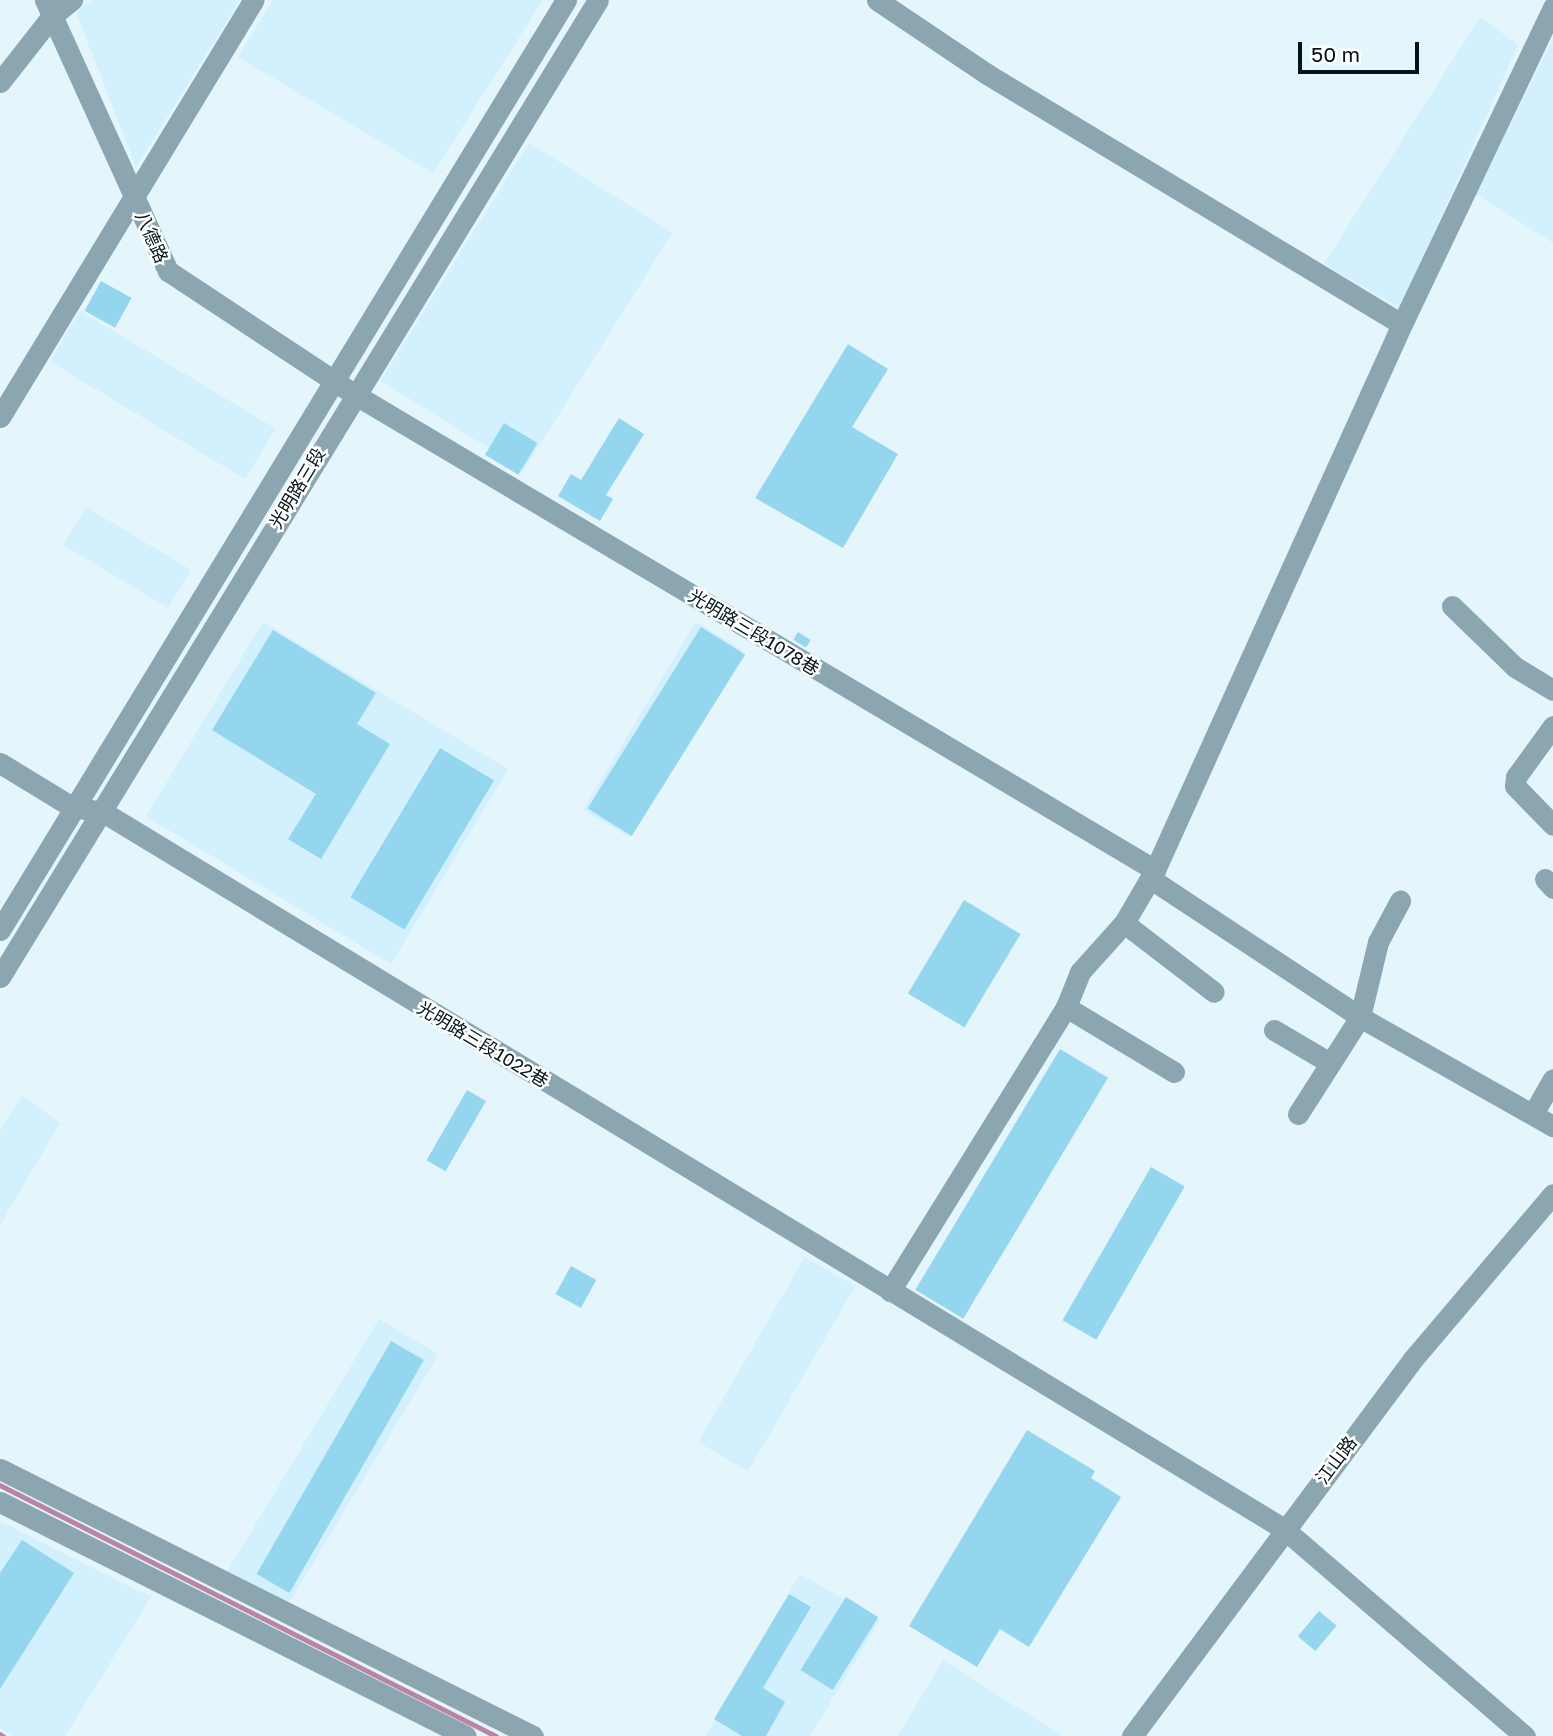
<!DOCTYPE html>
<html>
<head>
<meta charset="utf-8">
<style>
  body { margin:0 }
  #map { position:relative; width:1553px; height:1736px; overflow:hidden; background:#e5f5fc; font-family:"Golos Text","Noto Sans TC",sans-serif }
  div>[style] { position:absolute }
  .built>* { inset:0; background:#d2f0fd; transform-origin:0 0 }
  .stream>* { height:4.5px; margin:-2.25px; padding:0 2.25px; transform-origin:2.25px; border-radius:2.25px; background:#b985a2 }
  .building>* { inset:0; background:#95d6ef; transform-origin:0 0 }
  .minor>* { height:21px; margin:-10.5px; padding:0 10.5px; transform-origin:10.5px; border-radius:10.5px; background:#8ba6b1 }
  span { translate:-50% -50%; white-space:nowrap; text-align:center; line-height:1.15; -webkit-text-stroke:5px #fff; paint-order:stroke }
  .street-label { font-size:18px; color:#05141a }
  .scale { position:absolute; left:1298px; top:42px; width:121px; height:32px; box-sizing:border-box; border:4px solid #05141a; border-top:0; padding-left:9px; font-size:21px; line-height:24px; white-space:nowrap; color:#05141a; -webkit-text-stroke:5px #fff; paint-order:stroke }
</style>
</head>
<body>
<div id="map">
  <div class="built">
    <div style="clip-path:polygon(92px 0,240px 0,136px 167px,76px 12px)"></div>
    <div style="clip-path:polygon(273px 0,543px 0,433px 173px,238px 57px)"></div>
    <div style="clip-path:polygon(1480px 17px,1518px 45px,1400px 308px,1324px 264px)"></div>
    <div style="clip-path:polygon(1553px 39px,1553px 243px,1476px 194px)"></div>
    <div style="left:529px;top:143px;width:169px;height:280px;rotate:32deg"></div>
    <div style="left:80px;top:311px;width:228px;height:59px;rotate:31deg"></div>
    <div style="left:86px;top:507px;width:122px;height:44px;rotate:31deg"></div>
    <div style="left:263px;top:622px;width:286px;height:227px;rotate:31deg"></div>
    <div style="left:696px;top:622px;width:54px;height:219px;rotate:31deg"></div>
    <div style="clip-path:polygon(22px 1095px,60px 1123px,0 1225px,0 1131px)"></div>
    <div style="left:805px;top:1257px;width:58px;height:214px;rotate:30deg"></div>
    <div style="left:379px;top:1319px;width:69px;height:298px;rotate:31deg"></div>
    <div style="clip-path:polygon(0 1521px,151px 1597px,65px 1736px,13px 1736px,0 1728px)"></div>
    <div style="clip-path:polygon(800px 1574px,880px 1620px,810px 1736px,706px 1736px)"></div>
    <div style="clip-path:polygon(943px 1660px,1062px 1736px,898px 1736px)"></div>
  </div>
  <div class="stream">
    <div style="left:0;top:1485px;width:556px;rotate:26.84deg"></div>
    <div style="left:0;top:1734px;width:4px;rotate:34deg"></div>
  </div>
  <div class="building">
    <div style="left:101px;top:281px;width:35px;height:34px;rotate:29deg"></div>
    <div style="clip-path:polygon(848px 344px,888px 369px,852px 427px,898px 454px,843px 548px,755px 498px)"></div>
    <div style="clip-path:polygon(619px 418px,644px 434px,606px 495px,613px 499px,600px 521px,558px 496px,571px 474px,581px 480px)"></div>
    <div style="left:504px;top:423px;width:39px;height:37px;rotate:31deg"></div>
    <div style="left:701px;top:627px;width:52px;height:214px;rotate:32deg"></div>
    <div style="clip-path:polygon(273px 630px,376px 693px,357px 724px,390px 744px,321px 859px,288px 839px,316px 794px,212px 730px)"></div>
    <div style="left:798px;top:632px;width:15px;height:9px;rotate:32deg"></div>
    <div style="left:440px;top:748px;width:63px;height:174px;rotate:31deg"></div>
    <div style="left:964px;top:900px;width:66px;height:109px;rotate:31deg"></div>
    <div style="left:1060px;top:1049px;width:56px;height:281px;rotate:31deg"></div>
    <div style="left:467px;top:1090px;width:22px;height:81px;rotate:30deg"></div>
    <div style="left:1151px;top:1167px;width:39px;height:177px;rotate:30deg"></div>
    <div style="left:571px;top:1266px;width:29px;height:32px;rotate:29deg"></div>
    <div style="left:391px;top:1341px;width:38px;height:269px;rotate:30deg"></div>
    <div style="clip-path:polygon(1027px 1430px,1095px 1471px,1091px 1478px,1121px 1497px,1029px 1647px,1000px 1629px,977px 1667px,909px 1626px)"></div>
    <div style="clip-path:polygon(22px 1540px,74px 1573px,0 1689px,0 1573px)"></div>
    <div style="clip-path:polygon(789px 1594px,811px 1607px,763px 1688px,785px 1702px,766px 1736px,742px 1736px,714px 1719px)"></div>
    <div style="left:846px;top:1597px;width:38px;height:86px;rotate:32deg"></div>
    <div style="left:1319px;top:1611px;width:23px;height:33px;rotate:40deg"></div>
  </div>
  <div class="minor">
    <div style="left:45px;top:0;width:298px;rotate:65.6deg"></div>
    <div style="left:168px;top:271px;width:223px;rotate:33.5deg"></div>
    <div style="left:354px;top:394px;width:932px;rotate:30.72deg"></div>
    <div style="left:877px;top:0;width:133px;rotate:33.9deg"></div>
    <div style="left:987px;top:74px;width:484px;rotate:31.1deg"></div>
    <div style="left:0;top:82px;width:84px;rotate:-51.8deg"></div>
    <div style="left:52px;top:16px;width:26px;rotate:-39deg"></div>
    <div style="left:0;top:417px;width:488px;rotate:-58.7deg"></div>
    <div style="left:1452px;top:606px;width:88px;rotate:44.1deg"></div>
    <div style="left:1515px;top:667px;width:44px;rotate:31.2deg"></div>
    <div style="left:1553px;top:726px;width:63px;rotate:126deg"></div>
    <div style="left:1516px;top:777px;width:9px;rotate:96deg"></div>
    <div style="left:1515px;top:786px;width:54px;rotate:45.7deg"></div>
    <div style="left:0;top:763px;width:84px;rotate:31.4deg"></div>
    <div style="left:72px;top:807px;width:31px;rotate:9deg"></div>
    <div style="left:103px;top:812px;width:1382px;rotate:31.26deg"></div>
    <div style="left:1284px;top:1529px;width:318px;rotate:40.7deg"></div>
    <div style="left:1151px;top:879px;width:250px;rotate:33.4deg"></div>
    <div style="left:1360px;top:1017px;width:222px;rotate:29.5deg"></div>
    <div style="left:1545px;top:879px;width:12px;rotate:48deg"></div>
    <div style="left:1124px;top:923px;width:113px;rotate:37.5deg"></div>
    <div style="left:0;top:930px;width:1089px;rotate:-58.68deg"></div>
    <div style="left:0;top:977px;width:1145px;rotate:-58.53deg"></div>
    <div style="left:1066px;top:1007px;width:126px;rotate:31deg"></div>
    <div style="left:1274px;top:1030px;width:65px;rotate:30.5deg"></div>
    <div style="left:1298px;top:1114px;width:115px;rotate:-57.4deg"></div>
    <div style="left:1360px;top:1017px;width:77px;rotate:-76.5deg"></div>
    <div style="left:1378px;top:942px;width:47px;rotate:-61.8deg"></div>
    <div style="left:1533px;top:1114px;width:40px;rotate:-60.3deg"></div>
    <div style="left:890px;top:1291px;width:334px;rotate:-58.2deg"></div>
    <div style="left:1066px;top:1007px;width:38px;rotate:-68deg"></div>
    <div style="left:1080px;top:972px;width:66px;rotate:-48.1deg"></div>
    <div style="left:1124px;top:923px;width:61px;rotate:-59.7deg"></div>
    <div style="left:1155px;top:870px;width:599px;rotate:-65.66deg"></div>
    <div style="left:1402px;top:324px;width:351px;rotate:-64.5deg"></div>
    <div style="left:0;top:1469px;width:596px;rotate:26.61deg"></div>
    <div style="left:0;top:1502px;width:521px;rotate:26.66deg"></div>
    <div style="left:1132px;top:1736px;width:470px;rotate:-53.3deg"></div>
    <div style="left:1413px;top:1359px;width:216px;rotate:-49.7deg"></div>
  </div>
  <div class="street-label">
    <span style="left:152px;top:237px;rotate:66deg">八德路</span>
    <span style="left:297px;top:488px;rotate:-59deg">光明路三段</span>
    <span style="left:754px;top:632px;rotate:31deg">光明路三段1078巷</span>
    <span style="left:483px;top:1044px;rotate:31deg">光明路三段1022巷</span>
    <span style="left:1336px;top:1460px;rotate:-53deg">江山路</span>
  </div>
  <div class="scale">50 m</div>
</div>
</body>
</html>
